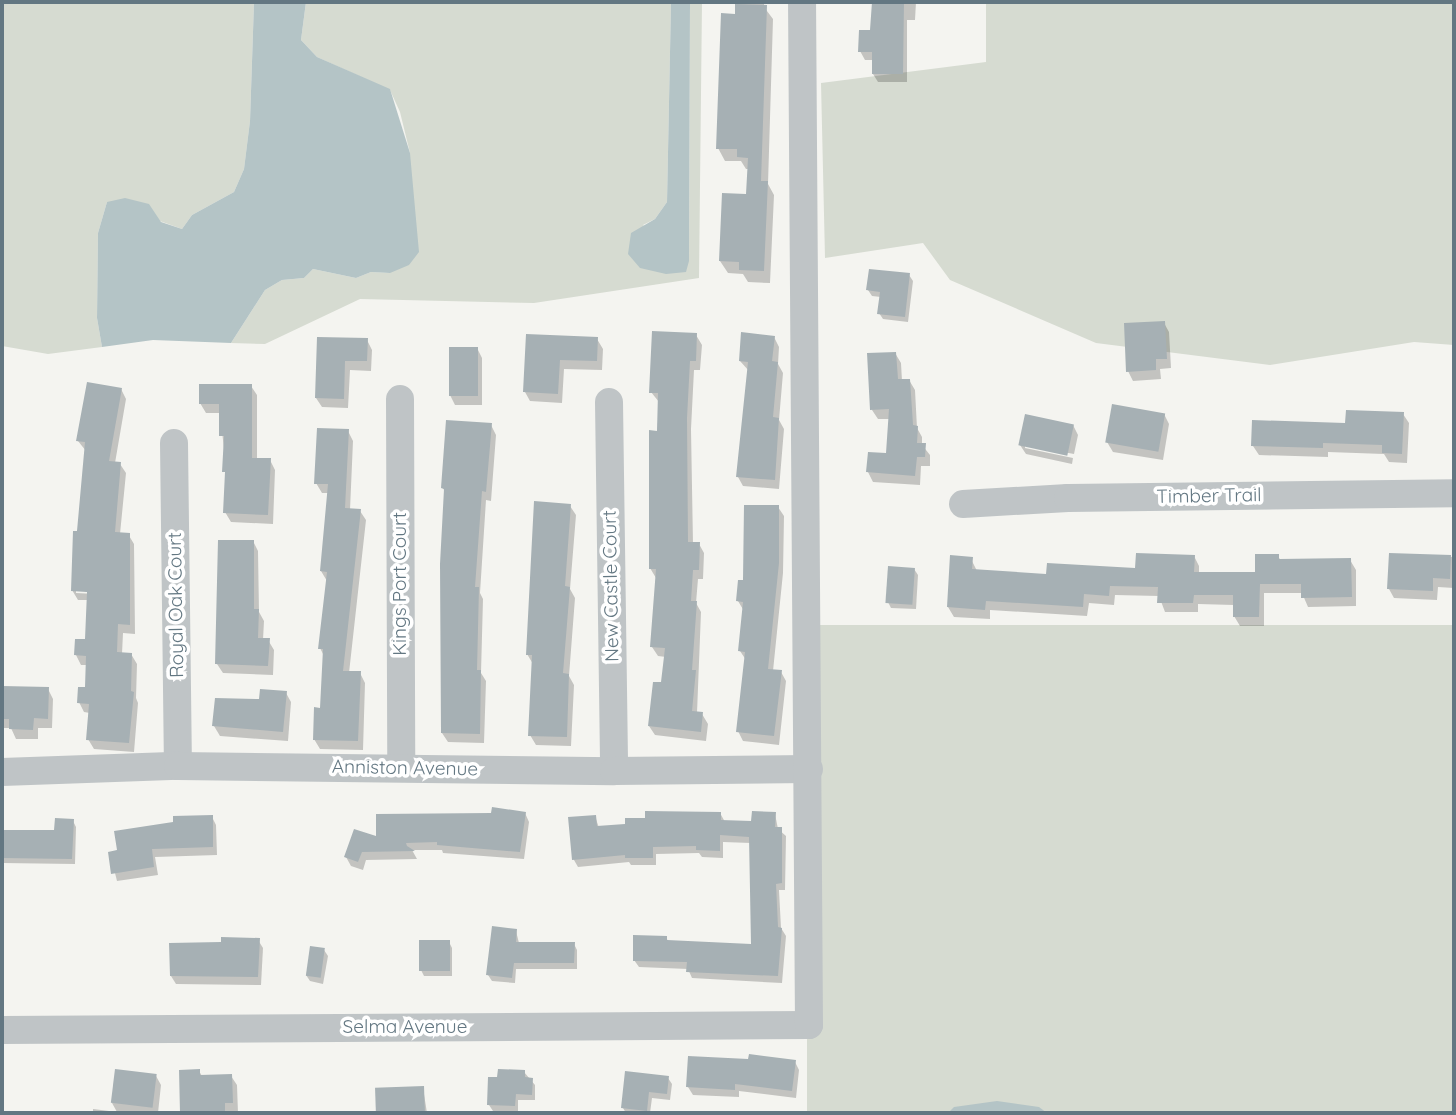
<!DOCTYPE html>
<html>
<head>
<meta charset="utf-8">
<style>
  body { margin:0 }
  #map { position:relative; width:1456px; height:1115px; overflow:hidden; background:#f4f4f0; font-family:Quicksand,sans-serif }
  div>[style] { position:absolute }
  .green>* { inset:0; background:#d6dbd1; transform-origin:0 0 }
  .water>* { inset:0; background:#b4c4c6 }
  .shadow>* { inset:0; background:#0003 }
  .building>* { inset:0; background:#a6b0b4; transform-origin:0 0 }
  .minor>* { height:28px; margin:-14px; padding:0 14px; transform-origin:14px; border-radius:14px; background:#bfc4c6 }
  span { translate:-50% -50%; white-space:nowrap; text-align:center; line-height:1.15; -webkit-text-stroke:7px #fff; paint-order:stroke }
  .street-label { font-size:19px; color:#637782 }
  .frame { position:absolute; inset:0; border:4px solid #637782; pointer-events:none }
</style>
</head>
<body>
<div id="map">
  <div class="green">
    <div style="clip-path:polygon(2px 2px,254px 2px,250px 121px,244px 169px,234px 192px,192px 215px,182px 229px,107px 202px,98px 233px,97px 318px,102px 347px,48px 354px,2px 346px)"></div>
    <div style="clip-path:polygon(306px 2px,671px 2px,667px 202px,655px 219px,643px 225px,689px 261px,690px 2px,702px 2px,699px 278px,534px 303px,360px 299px,265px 344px,231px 343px,265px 290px,282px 280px,304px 278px,313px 269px,356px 278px,371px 272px,390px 273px,410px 153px,400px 112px,390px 90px,317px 57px,301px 40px)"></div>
    <div style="clip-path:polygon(986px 2px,1454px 2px,1454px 345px,1414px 342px,1270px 365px,1096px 343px,950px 280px,923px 243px,825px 258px,821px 83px,986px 62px)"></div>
    <div style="left:807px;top:625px;width:647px;height:488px"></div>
  </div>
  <div class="water">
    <div style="clip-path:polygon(254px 2px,306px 2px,301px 40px,317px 57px,390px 89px,410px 153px,419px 252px,409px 265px,390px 273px,371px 272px,356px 278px,313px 269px,304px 278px,282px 280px,265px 290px,231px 343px,153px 340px,102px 347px,97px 318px,98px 233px,107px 202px,125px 198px,149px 204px,161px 222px,182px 229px,192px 215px,234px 192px,244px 169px,250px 121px)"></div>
    <div style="clip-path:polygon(671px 2px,690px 2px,689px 261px,686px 272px,666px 274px,640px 268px,628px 254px,631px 233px,655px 219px,667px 202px)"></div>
    <div style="clip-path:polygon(997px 1101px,1039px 1107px,1047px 1113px,948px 1113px,954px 1107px)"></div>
  </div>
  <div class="shadow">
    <div style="clip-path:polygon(737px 2px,764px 2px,764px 7px,773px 19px,768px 184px,774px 195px,770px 283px,748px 282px,743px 274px,728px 273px,720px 261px,748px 196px,749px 169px,746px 169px,741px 161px,725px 161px,718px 148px)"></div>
    <div style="clip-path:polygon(873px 2px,916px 2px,915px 20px,907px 20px,907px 82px,878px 82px,873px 74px,873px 60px,865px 60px,860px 51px,872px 32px)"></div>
    <div style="clip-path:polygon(909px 275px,913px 281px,908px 322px,883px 319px,879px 313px,881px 297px,872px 296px,868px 290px)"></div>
    <div style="clip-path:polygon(1164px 323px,1169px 332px,1171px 368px,1160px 369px,1161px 379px,1133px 381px,1128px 371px)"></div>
    <div style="clip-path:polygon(696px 335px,702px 345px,700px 370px,694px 370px,691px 429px,693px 544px,699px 544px,704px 553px,703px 579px,698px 579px,696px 603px,701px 612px,697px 713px,702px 714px,708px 724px,706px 741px,655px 735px,649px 726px,663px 684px,666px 657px,658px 656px,652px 647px,656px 578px,650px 568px,659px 402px,651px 392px)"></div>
    <div style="clip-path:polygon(528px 336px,597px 339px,603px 349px,602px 370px,564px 369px,562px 403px,530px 401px,525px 392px)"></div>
    <div style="clip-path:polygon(774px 337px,779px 347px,778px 364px,783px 373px,779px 420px,784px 429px,779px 489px,743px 486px,738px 477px,749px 371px,740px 361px)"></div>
    <div style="clip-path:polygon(319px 338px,367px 340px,372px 350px,371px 371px,350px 370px,348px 408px,322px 407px,316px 398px)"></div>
    <div style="clip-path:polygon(477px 348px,482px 358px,482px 405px,455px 405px,450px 395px)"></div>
    <div style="clip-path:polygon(895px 353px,901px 363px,902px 381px,909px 380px,915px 390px,917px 428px,922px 437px,922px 445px,930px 455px,930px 466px,921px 466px,920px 485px,873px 482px,868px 472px,887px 455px,890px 419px,878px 419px,872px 410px)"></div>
    <div style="clip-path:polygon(251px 386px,257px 395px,257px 459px,270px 460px,275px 470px,273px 524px,231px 522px,225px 512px,227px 476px,220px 413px,206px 413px,200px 403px)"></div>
    <div style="clip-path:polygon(evenodd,121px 389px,126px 399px,115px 463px,120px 464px,126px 473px,120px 534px,128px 534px,134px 544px,135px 634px,123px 633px,122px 654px,131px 654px,137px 664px,136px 698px,138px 703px,134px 752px,94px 749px,88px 739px,90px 713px,84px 712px,79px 702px,87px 689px,88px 665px,81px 665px,76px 655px,87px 641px,88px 600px,78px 600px,72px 590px,86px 451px,78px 441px,121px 389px,76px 589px,96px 594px,76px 593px,76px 589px)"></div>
    <div style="clip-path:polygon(1164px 414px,1169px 424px,1163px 460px,1113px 452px,1107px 442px)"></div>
    <div style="clip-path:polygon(1403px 414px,1409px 423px,1407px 463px,1389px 462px,1384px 454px,1328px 452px,1328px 457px,1259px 455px,1253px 446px)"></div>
    <div style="clip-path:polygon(491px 425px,496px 435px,491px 501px,486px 500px,480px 593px,483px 599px,481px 673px,486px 681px,484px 743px,448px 742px,442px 733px,446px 494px,443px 488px)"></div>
    <div style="clip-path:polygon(1073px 425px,1078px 435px,1074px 454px,1025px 445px,1025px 448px,1073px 458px,1072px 464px,1026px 454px,1020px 445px)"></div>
    <div style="clip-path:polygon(348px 431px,353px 441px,350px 510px,360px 511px,366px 520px,349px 673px,360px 673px,365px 683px,363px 750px,320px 749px,314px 739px,322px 710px,324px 656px,320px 648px,327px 581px,321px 571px,328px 493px,322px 493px,316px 483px)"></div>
    <div style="clip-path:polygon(570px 506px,576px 515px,570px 589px,575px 598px,569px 676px,574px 685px,571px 746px,536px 745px,530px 735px,533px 664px,527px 654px)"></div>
    <div style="clip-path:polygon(778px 507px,784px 516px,783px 573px,773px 671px,781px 672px,786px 681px,779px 745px,743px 741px,738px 731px,746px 660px,740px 651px,744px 611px,738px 601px)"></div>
    <div style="clip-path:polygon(253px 541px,258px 551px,259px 612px,264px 621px,263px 640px,268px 640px,274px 650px,273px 675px,223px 673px,217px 664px)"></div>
    <div style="clip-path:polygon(1390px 554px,1454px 557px,1454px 588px,1438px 587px,1437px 600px,1394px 598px,1389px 589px)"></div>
    <div style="clip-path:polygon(1194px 556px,1199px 566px,1199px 574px,1256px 574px,1278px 556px,1281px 561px,1350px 560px,1356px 570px,1356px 606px,1308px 607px,1302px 593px,1264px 593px,1264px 626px,1240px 626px,1234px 616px,1234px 605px,1198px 604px,1198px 612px,1165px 612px,1159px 596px,1115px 595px,1114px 605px,1089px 603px,1087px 616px,990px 610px,990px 619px,954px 617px,948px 607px,971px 559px,977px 571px,1048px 576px,1137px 570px)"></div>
    <div style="clip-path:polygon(914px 569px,918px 575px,916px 609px,891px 608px,888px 602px)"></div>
    <div style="clip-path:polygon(2px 687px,48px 689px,53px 699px,52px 728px,38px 728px,38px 739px,16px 739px,11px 728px,2px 728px)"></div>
    <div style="clip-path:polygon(286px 693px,291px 702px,288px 741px,220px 736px,214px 726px,261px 701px)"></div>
    <div style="clip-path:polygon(525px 813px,529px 822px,524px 859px,443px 853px,442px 850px,412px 850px,417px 859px,366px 860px,363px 870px,351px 866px,346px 857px,378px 838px)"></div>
    <div style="clip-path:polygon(720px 813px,725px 822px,753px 823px,775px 814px,778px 829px,786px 836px,785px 890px,779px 890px,781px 928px,786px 936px,782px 983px,692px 978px,688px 969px,639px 967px,634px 960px,666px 938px,669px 942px,753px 946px,751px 843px,723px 842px,723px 858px,702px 857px,699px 853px,656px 854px,656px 865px,631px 865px,629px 862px,578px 867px,574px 860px,570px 819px,595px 816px,599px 828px)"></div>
    <div style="clip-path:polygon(212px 817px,216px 825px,217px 855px,155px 857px,158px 875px,117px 881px,110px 853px)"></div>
    <div style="clip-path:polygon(73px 821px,76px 827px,75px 864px,2px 863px,2px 832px,56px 832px)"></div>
    <div style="clip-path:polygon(516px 931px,519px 943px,574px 944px,577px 950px,577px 969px,516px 969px,515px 983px,492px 981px,488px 975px)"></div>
    <div style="clip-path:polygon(258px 940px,263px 948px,261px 985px,176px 984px,171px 976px,222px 944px)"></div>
    <div style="clip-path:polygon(449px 942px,452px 948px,452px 976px,424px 976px,421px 970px)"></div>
    <div style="clip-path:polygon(324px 950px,328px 956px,323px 984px,310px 981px,306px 975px)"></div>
    <div style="clip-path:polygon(795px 1062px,799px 1070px,796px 1098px,739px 1091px,739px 1097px,693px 1095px,688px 1087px)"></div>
    <div style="clip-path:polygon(181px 1071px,199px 1071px,202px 1076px,231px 1076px,237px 1085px,238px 1113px,182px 1113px)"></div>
    <div style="clip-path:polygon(524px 1072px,535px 1085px,535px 1100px,518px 1100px,518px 1112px,493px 1111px,489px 1105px)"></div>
    <div style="clip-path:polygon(156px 1076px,161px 1085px,158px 1113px,93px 1113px,93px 1109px,117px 1112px,112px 1103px)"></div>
    <div style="clip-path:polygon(668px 1078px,672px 1084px,670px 1100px,652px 1098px,650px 1113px,626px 1113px,623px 1108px)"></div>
    <div style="clip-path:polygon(423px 1088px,427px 1113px,378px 1113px,377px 1090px)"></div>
  </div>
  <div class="building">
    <div style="clip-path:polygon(872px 2px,904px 2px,903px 74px,872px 74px,872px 52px,858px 52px,859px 30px,870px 30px)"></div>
    <div style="clip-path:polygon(735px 4px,767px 5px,761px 181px,768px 181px,764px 271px,739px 270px,739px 262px,719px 261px,722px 193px,746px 194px,748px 158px,737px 157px,737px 149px,716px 149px,721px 13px,735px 14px)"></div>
    <div style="clip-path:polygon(869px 269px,910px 273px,905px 317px,877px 314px,880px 292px,866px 290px)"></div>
    <div style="clip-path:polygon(1165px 321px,1167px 359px,1156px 359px,1156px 370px,1126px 372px,1124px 323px)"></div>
    <div style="clip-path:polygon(652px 331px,697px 333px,696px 361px,690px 361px,687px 418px,688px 542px,700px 542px,699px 570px,693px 570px,691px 601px,697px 601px,692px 670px,696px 670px,692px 711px,703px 712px,701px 732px,648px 726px,653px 682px,661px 682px,665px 648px,650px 647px,656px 569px,649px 569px,649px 430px,657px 431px,658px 393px,649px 393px)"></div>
    <div style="clip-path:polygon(741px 332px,775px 336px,772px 361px,778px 362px,773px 417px,779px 418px,775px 480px,736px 477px,748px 362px,739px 361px)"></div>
    <div style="clip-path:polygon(526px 334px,598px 337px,597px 361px,560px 360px,558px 394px,523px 392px)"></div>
    <div style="clip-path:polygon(317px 337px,368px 338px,367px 361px,345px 361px,344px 399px,315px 398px)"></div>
    <div style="left:449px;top:347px;width:29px;height:49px"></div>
    <div style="clip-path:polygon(896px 352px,898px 379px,910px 379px,913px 425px,918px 426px,917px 443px,926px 443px,925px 457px,917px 457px,915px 476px,866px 472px,868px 452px,886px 453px,889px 409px,870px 410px,867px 353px)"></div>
    <div style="clip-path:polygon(87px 382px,122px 388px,109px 461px,121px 462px,115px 532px,130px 533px,130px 625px,118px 624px,117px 652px,132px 653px,131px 691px,134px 692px,129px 743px,86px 740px,89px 704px,77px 703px,78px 687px,85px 687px,86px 656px,74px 655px,75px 639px,85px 639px,87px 592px,71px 591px,73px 531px,77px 531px,85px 442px,76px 441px)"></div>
    <div style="clip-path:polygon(199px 384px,252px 384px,252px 458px,271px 458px,268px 515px,223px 513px,225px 472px,222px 472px,224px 436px,219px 436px,219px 404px,199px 404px)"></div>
    <div style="left:1112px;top:404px;width:54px;height:39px;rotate:10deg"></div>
    <div style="clip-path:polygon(1346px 410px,1404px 412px,1402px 454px,1382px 453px,1382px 445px,1323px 443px,1323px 448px,1251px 446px,1252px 420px,1345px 423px)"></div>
    <div style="left:1025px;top:414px;width:50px;height:32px;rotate:12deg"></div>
    <div style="clip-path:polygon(446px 420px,492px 423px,486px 492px,482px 491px,475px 587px,479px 587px,477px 670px,481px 670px,480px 734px,441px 733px,440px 564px,444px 489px,441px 488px)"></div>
    <div style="clip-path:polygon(317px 428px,349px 429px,345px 508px,361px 509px,343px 671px,361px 671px,358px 741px,313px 740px,314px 707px,320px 708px,323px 649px,318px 649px,327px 572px,320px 571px,328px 484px,314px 484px)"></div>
    <div style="clip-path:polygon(534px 501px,571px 504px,565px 586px,570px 587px,563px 673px,569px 674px,567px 737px,528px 736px,532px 655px,526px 655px)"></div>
    <div style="clip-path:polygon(744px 505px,779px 505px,779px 563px,768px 669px,782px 670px,774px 736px,736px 732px,745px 652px,738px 651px,743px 602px,736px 601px,738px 580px,743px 580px)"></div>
    <div style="clip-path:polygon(218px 540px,254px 540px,254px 609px,259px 609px,258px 638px,270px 638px,268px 666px,215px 664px)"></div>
    <div style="clip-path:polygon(1136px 553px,1195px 555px,1194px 572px,1255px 572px,1255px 554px,1279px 554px,1279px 559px,1351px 558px,1352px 597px,1301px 598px,1301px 584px,1260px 584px,1259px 617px,1233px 617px,1233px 595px,1194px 595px,1193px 603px,1157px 603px,1158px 587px,1110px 586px,1109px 596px,1084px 594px,1083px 607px,986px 601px,985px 610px,947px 607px,950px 555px,973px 557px,972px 569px,1046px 574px,1047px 563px,1135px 568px)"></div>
    <div style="clip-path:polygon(1389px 553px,1451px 555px,1450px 579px,1433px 578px,1433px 591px,1387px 589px)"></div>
    <div style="left:888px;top:566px;width:27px;height:37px;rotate:4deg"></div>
    <div style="clip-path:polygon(2px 686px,49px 687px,48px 719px,34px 718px,33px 730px,9px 729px,9px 719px,2px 719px)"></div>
    <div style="clip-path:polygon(260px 689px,287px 691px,283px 732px,212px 726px,215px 698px,259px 699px)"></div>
    <div style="clip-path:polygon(492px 807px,526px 812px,520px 852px,437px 845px,437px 842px,406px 843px,407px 846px,415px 851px,362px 852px,358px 862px,344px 857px,354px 829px,376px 836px,376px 814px,491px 813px)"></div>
    <div style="clip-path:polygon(645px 811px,721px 812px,721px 820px,751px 821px,752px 811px,776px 812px,775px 827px,782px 827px,782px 883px,776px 884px,778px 927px,782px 928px,778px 976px,686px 972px,687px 962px,633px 961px,633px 935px,667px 936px,667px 940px,751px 944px,749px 837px,720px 835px,720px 851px,696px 850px,696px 846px,653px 847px,653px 858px,625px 858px,625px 855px,572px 860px,568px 817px,596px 815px,597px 826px,625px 824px,625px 818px,645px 818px)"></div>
    <div style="clip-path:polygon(213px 815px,213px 847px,152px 849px,154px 867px,111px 874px,108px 852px,117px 850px,114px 831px,173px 822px,173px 816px)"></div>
    <div style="clip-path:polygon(55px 818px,74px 819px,72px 859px,2px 858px,2px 830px,54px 830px)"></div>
    <div style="clip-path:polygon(492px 926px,517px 929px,516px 942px,575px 942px,574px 963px,514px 963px,512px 978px,486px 975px)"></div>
    <div style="clip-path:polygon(221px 937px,260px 938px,258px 977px,170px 976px,169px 943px,221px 942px)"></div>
    <div style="left:419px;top:940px;width:31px;height:31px"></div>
    <div style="left:310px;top:946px;width:15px;height:30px;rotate:8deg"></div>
    <div style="clip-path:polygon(749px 1054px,796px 1060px,792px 1091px,735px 1084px,735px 1090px,686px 1087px,688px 1056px,748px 1059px)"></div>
    <div style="left:115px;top:1069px;width:42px;height:34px;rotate:7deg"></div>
    <div style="clip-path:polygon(200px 1069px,200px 1075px,232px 1074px,233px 1103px,225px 1103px,225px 1113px,180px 1113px,179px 1070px)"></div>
    <div style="clip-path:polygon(498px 1069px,525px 1070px,525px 1077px,533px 1078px,532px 1095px,516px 1094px,515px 1106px,487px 1105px,488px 1077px,497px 1077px)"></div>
    <div style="clip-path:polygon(625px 1071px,669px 1076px,667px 1094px,649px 1092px,647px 1111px,621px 1108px)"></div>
    <div style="left:424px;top:1086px;width:25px;height:49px;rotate:88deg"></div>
  </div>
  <div class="minor">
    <div style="left:400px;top:399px;width:369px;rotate:89.8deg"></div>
    <div style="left:609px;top:402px;width:369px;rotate:89.2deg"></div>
    <div style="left:174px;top:443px;width:323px;rotate:89.3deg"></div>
    <div style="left:963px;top:504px;width:105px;rotate:-3.3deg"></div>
    <div style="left:1068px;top:498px;width:386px;rotate:-0.7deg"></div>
    <div style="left:2px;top:772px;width:176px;rotate:-2deg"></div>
    <div style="left:178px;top:766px;width:436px;rotate:0.7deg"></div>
    <div style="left:614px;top:771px;width:195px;rotate:-0.6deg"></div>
    <div style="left:2px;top:1030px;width:807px;rotate:-0.35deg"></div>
    <div style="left:809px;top:1025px;width:1023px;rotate:-90.39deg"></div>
  </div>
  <div class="street-label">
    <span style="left:1209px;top:496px;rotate:-1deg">Timber Trail</span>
    <span style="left:400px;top:584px;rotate:-90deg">Kings Port Court</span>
    <span style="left:611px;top:586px;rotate:-91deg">New Castle Court</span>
    <span style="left:176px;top:605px;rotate:-91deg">Royal Oak Court</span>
    <span style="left:405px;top:768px;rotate:1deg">Anniston Avenue</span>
    <span style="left:405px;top:1027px">Selma Avenue</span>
  </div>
  <div class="frame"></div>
</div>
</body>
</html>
